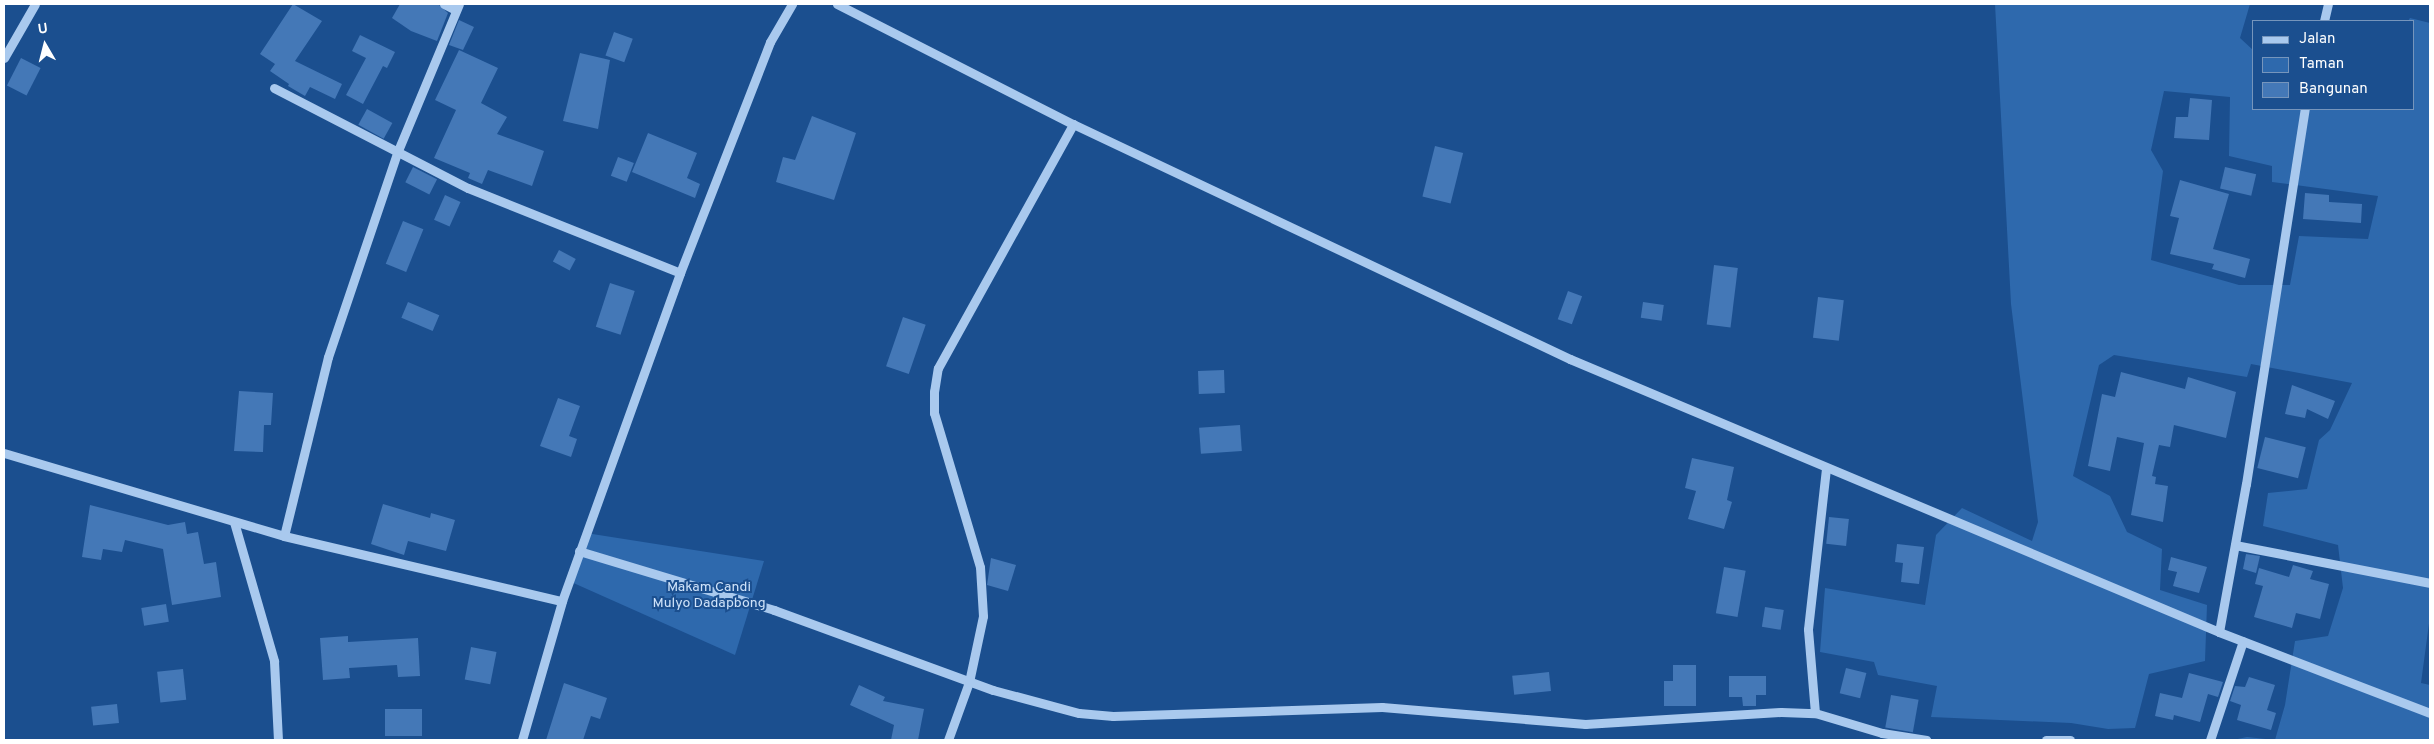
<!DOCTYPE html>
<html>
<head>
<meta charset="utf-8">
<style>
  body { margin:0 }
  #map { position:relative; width:2434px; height:744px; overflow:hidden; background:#1b4f8f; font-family:Overpass,sans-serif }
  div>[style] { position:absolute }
  .green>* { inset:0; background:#2e69ad }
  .building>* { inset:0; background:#4478b7; transform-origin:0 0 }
  .minor>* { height:9px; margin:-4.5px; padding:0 4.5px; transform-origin:4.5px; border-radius:4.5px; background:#a9c9ee }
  span { translate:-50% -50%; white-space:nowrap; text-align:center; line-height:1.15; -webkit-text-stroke:4px #1b4f8f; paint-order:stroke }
  .park-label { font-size:14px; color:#cfe3fa }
  .frame { position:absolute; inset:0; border:5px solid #fff; pointer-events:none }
  .legend { position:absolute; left:2252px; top:20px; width:162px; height:90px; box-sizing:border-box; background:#1b4f8f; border:1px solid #7695bc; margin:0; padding:6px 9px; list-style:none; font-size:15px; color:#fff }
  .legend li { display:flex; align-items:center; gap:10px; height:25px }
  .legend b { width:25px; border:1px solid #7695bc }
  .north { position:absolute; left:20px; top:20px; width:50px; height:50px; -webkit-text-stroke:4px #1b4f8f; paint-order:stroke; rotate:352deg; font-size:14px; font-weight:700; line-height:20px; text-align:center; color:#fff }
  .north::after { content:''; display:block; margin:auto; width:18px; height:22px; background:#fff; clip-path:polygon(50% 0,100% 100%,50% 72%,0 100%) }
</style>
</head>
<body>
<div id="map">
  <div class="green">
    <div style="clip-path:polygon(evenodd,1995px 4px,2250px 4px,2240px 38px,2253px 50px,2253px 109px,2413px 109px,2413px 21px,2408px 21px,2410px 18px,2430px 23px,2430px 616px,2421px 683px,2430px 685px,2430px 740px,2233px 740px,2247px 737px,2275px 740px,2285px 705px,2295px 641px,2328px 636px,2343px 588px,2338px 545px,2263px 526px,2268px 493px,2307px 489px,2319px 440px,2330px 430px,2352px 383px,2251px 364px,2247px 377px,2114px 355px,2099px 365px,2073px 476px,2110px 496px,2127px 532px,2162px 549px,2160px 590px,2207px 605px,2205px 661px,2149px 674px,2135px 728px,2108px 729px,2071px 723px,1931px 717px,1937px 686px,1878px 675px,1874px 662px,1820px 652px,1825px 588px,1925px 605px,1936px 535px,1962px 508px,2032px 541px,2038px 522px,2011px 304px,1995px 4px,2164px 91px,2230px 97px,2229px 156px,2272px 166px,2272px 182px,2378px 196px,2368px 239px,2299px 236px,2290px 285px,2239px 285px,2151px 260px,2163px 171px,2151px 150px,2164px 91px)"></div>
    <div style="clip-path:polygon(586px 533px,764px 561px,735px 655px,569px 581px)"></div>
  </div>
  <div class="building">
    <div style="clip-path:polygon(293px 4px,322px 21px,295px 61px,342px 84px,335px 99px,310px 87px,305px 96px,288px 86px,289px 84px,270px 71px,275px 64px,260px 54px)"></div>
    <div style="clip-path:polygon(400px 4px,438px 4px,448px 13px,437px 41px,411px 31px,392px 18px)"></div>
    <div style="clip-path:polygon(459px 20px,474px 27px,463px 50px,449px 45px)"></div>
    <div style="left:614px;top:32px;width:20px;height:25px;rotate:20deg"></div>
    <div style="clip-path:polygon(360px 35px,395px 52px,387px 68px,383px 66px,363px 104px,346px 95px,366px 58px,352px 51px)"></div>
    <div style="clip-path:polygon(459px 50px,498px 68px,481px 103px,507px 117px,497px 134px,544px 151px,532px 186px,488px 170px,482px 184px,468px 178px,470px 173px,434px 158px,456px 110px,435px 100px)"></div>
    <div style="clip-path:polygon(580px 53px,610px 60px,598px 129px,563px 121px)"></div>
    <div style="left:21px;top:58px;width:22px;height:31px;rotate:27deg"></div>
    <div style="clip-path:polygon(2190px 98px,2212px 100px,2209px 140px,2174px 138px,2176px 117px,2188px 117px)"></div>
    <div style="left:367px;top:109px;width:29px;height:18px;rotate:29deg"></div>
    <div style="clip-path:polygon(812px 116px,856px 133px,834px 200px,776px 182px,783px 157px,795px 160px)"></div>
    <div style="clip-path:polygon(648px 133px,697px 153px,687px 178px,700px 184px,695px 198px,632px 172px)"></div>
    <div style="left:1435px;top:146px;width:29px;height:52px;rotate:14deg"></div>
    <div style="left:618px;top:157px;width:17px;height:20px;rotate:21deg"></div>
    <div style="left:413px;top:167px;width:27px;height:17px;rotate:27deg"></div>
    <div style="left:2225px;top:167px;width:32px;height:22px;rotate:13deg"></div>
    <div style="clip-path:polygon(2180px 180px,2229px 194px,2213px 249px,2250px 259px,2245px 278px,2212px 269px,2214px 264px,2170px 254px,2179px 218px,2170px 216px)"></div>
    <div style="clip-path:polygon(2305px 193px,2329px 195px,2329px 202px,2362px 204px,2361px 223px,2303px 219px)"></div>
    <div style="left:445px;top:195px;width:17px;height:27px;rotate:24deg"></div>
    <div style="left:403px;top:221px;width:22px;height:46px;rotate:22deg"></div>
    <div style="left:559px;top:250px;width:19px;height:13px;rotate:28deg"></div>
    <div style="left:1714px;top:265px;width:24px;height:60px;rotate:7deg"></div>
    <div style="left:610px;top:283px;width:26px;height:46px;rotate:18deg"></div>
    <div style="left:1568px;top:291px;width:15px;height:30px;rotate:20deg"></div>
    <div style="left:1818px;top:297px;width:26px;height:41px;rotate:7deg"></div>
    <div style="left:408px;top:302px;width:34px;height:17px;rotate:23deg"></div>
    <div style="left:1643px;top:302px;width:21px;height:16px;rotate:8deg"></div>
    <div style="left:903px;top:317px;width:24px;height:52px;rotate:19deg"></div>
    <div style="left:1224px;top:370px;width:23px;height:26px;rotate:88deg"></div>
    <div style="clip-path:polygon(2121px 372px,2185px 389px,2188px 377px,2236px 392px,2226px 438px,2174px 425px,2170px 447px,2159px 445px,2152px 476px,2156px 477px,2155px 484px,2168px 486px,2163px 522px,2131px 515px,2144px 443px,2117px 437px,2110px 471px,2088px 466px,2102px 394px,2115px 397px)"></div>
    <div style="clip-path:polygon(2292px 385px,2335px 401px,2328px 419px,2307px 409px,2305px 418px,2285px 414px)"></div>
    <div style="clip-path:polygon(239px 391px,273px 393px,271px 425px,264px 425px,263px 452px,234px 451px)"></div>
    <div style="clip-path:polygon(558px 398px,580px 406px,569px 436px,577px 439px,571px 457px,540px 446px)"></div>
    <div style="left:1240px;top:425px;width:26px;height:41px;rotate:86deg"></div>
    <div style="left:2265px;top:437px;width:42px;height:32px;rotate:14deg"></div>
    <div style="clip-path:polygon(1692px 458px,1734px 467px,1727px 500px,1732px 502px,1724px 529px,1688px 519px,1696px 491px,1685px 488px)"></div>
    <div style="clip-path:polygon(383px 504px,430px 518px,431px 513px,455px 520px,446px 551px,408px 541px,404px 555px,371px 544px)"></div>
    <div style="clip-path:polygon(90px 505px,168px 525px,185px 522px,187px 534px,198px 532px,204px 564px,216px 562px,221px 597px,172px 605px,163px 549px,125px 540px,122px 552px,103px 549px,101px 560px,82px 557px)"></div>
    <div style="left:1829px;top:517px;width:20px;height:27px;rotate:6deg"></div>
    <div style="clip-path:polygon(1897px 544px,1924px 547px,1919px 584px,1901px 582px,1903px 563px,1895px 562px)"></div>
    <div style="clip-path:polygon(2246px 554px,2260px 556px,2256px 573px,2243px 569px)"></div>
    <div style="clip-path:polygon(2171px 557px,2207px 567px,2199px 593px,2173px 586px,2177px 572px,2168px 570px)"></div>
    <div style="clip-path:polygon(991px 558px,1016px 565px,1008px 591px,987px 585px)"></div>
    <div style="clip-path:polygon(2293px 565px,2313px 571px,2310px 579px,2329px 584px,2320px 619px,2296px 613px,2292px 628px,2254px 617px,2263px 586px,2255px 584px,2259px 568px,2289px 577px)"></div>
    <div style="left:1724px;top:567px;width:22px;height:47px;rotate:10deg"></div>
    <div style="left:166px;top:604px;width:18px;height:25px;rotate:81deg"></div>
    <div style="left:1765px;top:607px;width:19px;height:20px;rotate:9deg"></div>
    <div style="clip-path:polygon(348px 636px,348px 642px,418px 638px,420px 676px,398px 677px,397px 665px,349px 668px,350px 678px,323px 680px,320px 638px)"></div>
    <div style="left:471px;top:647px;width:26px;height:33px;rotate:11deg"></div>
    <div style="clip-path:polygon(1673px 665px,1696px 665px,1696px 706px,1664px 706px,1664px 681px,1673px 681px)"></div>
    <div style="left:1846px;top:668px;width:21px;height:26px;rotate:14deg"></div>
    <div style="left:183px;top:669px;width:31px;height:26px;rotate:84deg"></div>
    <div style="left:1549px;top:672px;width:19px;height:37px;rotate:84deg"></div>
    <div style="clip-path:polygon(2189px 673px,2223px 682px,2218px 697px,2208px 694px,2200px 722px,2174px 715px,2173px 720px,2155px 716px,2160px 693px,2182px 698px)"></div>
    <div style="clip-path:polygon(1729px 676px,1766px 676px,1766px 695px,1756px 695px,1756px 706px,1743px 706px,1742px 697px,1729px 697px)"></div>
    <div style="clip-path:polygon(2249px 677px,2275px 685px,2267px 710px,2276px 713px,2271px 730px,2237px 720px,2241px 705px,2230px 701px,2235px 686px,2245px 687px)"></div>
    <div style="clip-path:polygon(564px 683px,607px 698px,600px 719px,591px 716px,583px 740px,546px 740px)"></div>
    <div style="clip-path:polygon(859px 685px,885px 697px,883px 701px,924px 709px,918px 740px,891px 740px,894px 725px,850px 705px)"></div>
    <div style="left:1891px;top:695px;width:28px;height:33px;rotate:10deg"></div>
    <div style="left:117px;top:704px;width:19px;height:26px;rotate:84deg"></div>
    <div style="left:385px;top:709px;width:37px;height:27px"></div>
  </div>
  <div class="minor">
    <div style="left:444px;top:4px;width:13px;rotate:27deg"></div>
    <div style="left:837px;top:4px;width:265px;rotate:27deg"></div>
    <div style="left:1073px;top:124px;width:550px;rotate:25.31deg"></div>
    <div style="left:1570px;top:359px;width:704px;rotate:22.81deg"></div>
    <div style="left:2219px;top:632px;width:226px;rotate:21deg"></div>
    <div style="left:2324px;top:21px;width:17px;rotate:-77deg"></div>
    <div style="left:4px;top:58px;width:62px;rotate:-60.1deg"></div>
    <div style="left:274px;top:88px;width:218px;rotate:27.3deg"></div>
    <div style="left:468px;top:188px;width:228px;rotate:21.8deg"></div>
    <div style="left:4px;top:453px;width:292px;rotate:16.5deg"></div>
    <div style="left:284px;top:536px;width:285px;rotate:13.2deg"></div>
    <div style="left:234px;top:522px;width:145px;rotate:73.9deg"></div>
    <div style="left:274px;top:661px;width:79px;rotate:87.1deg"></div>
    <div style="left:284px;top:536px;width:184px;rotate:-76.2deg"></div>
    <div style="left:328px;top:357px;width:215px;rotate:-71.3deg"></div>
    <div style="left:397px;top:153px;width:161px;rotate:-67.4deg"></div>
    <div style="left:2235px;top:545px;width:199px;rotate:11deg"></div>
    <div style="left:579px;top:551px;width:204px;rotate:16.8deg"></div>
    <div style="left:774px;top:610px;width:233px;rotate:20.1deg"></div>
    <div style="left:993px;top:690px;width:89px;rotate:15deg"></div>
    <div style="left:1079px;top:713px;width:34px;rotate:5deg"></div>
    <div style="left:1113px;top:716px;width:269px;rotate:-1.9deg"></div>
    <div style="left:1382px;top:707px;width:204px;rotate:4.8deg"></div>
    <div style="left:1585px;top:724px;width:196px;rotate:-3.5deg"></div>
    <div style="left:1781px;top:712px;width:34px;rotate:2deg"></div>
    <div style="left:1815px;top:713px;width:70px;rotate:16.6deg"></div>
    <div style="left:1882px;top:733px;width:45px;rotate:9deg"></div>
    <div style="left:2219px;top:632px;width:150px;rotate:-79.7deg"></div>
    <div style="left:2246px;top:484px;width:380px;rotate:-81.1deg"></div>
    <div style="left:1815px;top:713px;width:84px;rotate:-94.8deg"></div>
    <div style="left:1808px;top:629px;width:162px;rotate:-83.6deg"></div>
    <div style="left:522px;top:740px;width:145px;rotate:-73.9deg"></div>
    <div style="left:562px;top:601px;width:349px;rotate:-70.2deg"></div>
    <div style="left:680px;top:273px;width:248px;rotate:-68.7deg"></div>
    <div style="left:770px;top:42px;width:44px;rotate:-59.9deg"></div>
    <div style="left:948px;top:740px;width:62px;rotate:-70.1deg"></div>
    <div style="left:969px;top:682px;width:67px;rotate:-78deg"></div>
    <div style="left:983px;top:616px;width:49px;rotate:-93.5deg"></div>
    <div style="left:980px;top:567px;width:161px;rotate:-106.6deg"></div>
    <div style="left:934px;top:413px;width:21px;rotate:-90deg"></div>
    <div style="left:934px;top:392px;width:24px;rotate:-81deg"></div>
    <div style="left:938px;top:368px;width:279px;rotate:-61deg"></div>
    <div style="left:2046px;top:740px;width:24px"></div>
    <div style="left:2210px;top:740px;width:104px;rotate:-71.6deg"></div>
  </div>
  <div class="park-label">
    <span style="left:709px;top:596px">Makam Candi<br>Mulyo Dadapbong</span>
  </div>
  <div class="frame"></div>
  <ul class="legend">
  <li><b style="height:6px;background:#a9c9ee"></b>Jalan</li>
  <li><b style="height:14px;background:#2e69ad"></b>Taman</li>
  <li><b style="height:14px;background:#4478b7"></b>Bangunan</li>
  </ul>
  <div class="north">U</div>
</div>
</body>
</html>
